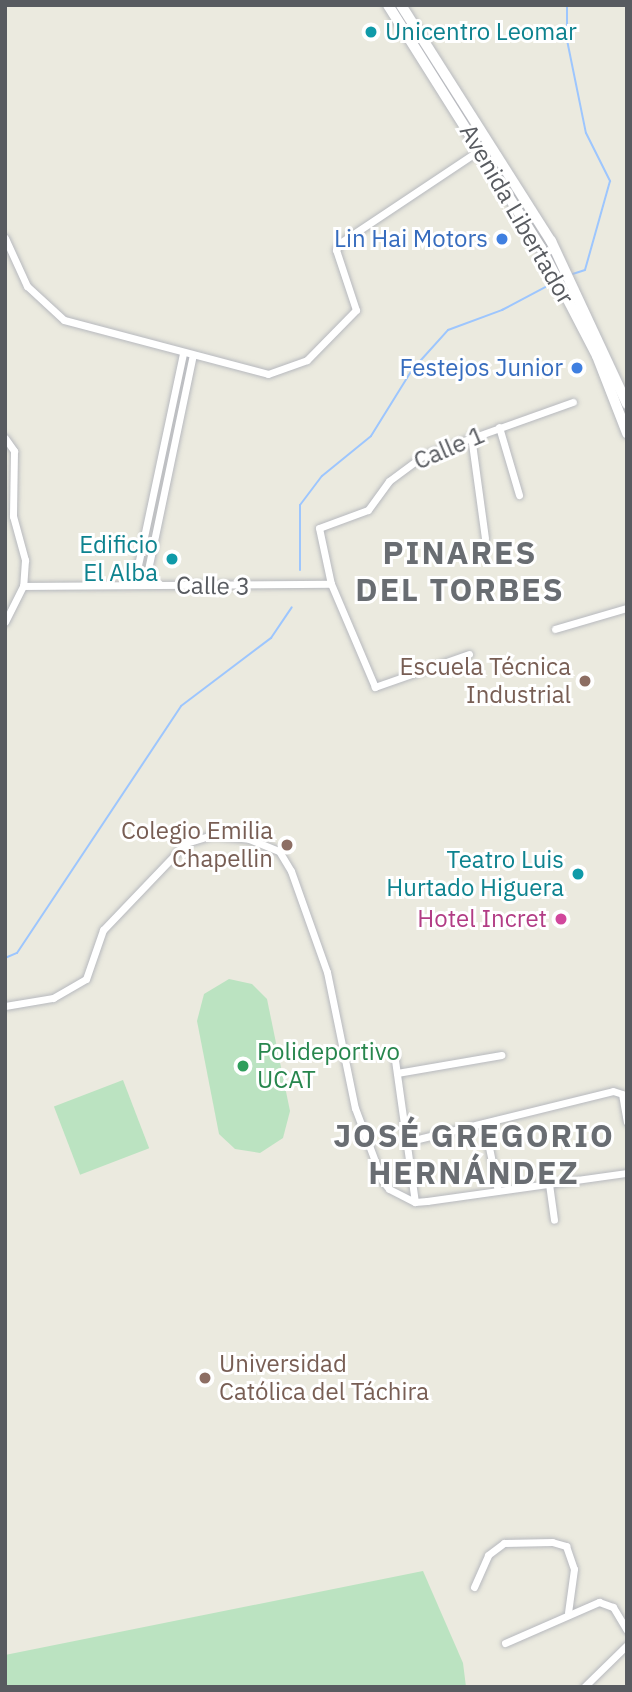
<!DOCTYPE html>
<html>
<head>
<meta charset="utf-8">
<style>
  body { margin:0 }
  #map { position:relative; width:632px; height:1692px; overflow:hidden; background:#ebeadf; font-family:"IBM Plex Sans",sans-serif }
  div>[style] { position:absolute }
  .green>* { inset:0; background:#bbe3c1; transform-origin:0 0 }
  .stream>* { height:2px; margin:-1px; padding:0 1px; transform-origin:1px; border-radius:1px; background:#9dc6fe }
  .roads { filter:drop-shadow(0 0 2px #b7b9be) drop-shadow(0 0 2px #b7b9be) }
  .street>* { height:7px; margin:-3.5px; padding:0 3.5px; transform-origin:3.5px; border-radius:3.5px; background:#fff }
  .secondary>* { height:10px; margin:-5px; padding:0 5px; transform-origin:5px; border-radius:5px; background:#fff }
  .dots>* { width:19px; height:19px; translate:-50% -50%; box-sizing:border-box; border:4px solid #fff; border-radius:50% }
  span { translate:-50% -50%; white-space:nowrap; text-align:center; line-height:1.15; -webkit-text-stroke:6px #fff; paint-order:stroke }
  .culture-label { font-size:24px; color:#0d838f }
  .left { translate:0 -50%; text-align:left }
  .right { translate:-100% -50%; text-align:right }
  .street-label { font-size:24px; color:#585b60 }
  .shop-label { font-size:24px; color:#366cbe }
  .education-label { font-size:24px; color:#785e54 }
  .hotel-label { font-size:24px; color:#b23c85 }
  .leisure-label { font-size:24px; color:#27864d }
  .district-label { font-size:32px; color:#696d72; font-weight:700; letter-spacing:2px }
  .frame { position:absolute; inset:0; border:7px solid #585b60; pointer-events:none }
</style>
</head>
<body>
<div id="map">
  <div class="green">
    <div style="clip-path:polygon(229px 979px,252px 984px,267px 999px,290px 1111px,283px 1138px,260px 1153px,235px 1149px,219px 1134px,197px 1021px,204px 994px)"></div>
    <div style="left:123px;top:1080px;width:73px;height:74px;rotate:69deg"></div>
    <div style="clip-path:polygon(423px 1571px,463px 1663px,466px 1687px,5px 1687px,5px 1655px)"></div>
  </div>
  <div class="stream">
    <div style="left:567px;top:5px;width:35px;rotate:90deg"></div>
    <div style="left:567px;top:40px;width:95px;rotate:78.5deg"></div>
    <div style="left:586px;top:133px;width:54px;rotate:63.4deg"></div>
    <div style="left:610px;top:181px;width:92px;rotate:105.7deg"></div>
    <div style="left:585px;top:270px;width:13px;rotate:162deg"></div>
    <div style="left:300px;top:570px;width:65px;rotate:-90deg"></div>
    <div style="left:300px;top:505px;width:36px;rotate:-53deg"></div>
    <div style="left:322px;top:476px;width:63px;rotate:-39.2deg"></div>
    <div style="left:371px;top:436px;width:78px;rotate:-58.2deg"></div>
    <div style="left:412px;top:370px;width:54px;rotate:-48deg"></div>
    <div style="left:448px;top:330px;width:58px;rotate:-20.3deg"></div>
    <div style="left:502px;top:310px;width:58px;rotate:-27.9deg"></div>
    <div style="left:5px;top:958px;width:13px;rotate:-23deg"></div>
    <div style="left:17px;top:953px;width:296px;rotate:-56.4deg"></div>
    <div style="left:181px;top:706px;width:113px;rotate:-37.1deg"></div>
    <div style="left:271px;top:638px;width:37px;rotate:-56deg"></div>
  </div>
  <div class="roads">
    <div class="street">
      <div style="left:5px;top:238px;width:53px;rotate:65.4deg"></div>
      <div style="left:27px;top:286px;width:50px;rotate:42.6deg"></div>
      <div style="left:64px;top:320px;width:211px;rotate:14.8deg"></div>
      <div style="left:268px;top:374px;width:41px;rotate:-19.7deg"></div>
      <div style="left:307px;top:360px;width:70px;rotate:-45.6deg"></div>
      <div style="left:356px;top:310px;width:63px;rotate:-108.4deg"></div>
      <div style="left:336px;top:250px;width:8px;rotate:-60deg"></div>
      <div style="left:340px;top:243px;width:169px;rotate:-33.7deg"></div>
      <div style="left:499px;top:427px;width:71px;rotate:73.6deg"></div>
      <div style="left:471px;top:436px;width:103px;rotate:82.2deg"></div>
      <div style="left:5px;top:438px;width:16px;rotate:55deg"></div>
      <div style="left:14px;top:451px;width:65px;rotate:90.9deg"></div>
      <div style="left:13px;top:516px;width:46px;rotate:74.7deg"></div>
      <div style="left:25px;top:560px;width:26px;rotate:94deg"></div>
      <div style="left:23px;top:586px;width:40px;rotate:116.6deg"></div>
      <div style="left:134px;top:584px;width:236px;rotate:-78deg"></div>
      <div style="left:145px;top:584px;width:234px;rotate:-78.2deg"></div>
      <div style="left:23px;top:586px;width:308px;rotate:-0.4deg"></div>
      <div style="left:555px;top:629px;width:75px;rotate:-16.3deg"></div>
      <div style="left:469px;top:654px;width:100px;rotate:160.7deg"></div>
      <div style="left:375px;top:687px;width:112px;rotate:-113.1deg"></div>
      <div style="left:331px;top:584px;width:57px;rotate:-102.1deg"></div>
      <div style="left:319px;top:528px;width:52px;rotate:-20.2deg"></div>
      <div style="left:368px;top:510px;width:36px;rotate:-54deg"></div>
      <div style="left:389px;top:481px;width:44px;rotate:-36.6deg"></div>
      <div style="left:424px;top:455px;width:158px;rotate:-19.6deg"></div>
      <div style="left:5px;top:1006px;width:49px;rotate:-9.5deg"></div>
      <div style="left:53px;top:998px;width:38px;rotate:-30deg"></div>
      <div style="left:86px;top:979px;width:52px;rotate:-70.9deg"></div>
      <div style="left:103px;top:930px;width:120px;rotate:-46.3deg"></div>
      <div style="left:186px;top:843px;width:27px;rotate:-17deg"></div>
      <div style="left:212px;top:835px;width:37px;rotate:6deg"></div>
      <div style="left:249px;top:839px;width:32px;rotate:22deg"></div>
      <div style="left:279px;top:851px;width:23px;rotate:59deg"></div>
      <div style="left:291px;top:871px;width:107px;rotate:70.4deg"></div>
      <div style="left:327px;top:972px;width:139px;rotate:78.4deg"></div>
      <div style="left:355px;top:1108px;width:77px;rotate:69.4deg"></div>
      <div style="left:382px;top:1180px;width:11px;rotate:52deg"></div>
      <div style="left:389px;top:1189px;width:29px;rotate:27deg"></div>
      <div style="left:415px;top:1202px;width:12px;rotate:-5deg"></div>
      <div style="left:427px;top:1201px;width:202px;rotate:-8deg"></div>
      <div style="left:394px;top:1053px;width:150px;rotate:82deg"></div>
      <div style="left:397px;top:1073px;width:106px;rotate:-9.8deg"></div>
      <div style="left:484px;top:1123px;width:69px;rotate:78.4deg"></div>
      <div style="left:406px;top:1142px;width:213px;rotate:-13.8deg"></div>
      <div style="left:613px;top:1091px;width:9px;rotate:18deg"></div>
      <div style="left:622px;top:1094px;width:28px;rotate:80deg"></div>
      <div style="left:549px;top:1184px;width:36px;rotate:82deg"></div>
      <div style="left:474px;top:1587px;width:35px;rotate:-66deg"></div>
      <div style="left:488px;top:1555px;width:20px;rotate:-37deg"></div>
      <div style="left:504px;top:1543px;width:48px;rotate:-1.2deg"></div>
      <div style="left:552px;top:1542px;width:15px;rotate:16deg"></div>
      <div style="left:566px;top:1546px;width:24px;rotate:71deg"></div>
      <div style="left:574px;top:1569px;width:44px;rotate:97.8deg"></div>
      <div style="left:505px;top:1643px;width:103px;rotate:-23.6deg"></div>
      <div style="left:599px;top:1602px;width:15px;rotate:20deg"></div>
      <div style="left:613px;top:1607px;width:27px;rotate:59deg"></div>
      <div style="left:584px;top:1687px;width:60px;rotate:-44.3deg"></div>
    </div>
    <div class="secondary">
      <div style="left:388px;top:5px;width:287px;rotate:57.8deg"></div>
      <div style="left:541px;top:248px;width:122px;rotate:62.6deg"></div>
      <div style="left:597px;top:356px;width:83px;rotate:68.7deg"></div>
      <div style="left:401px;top:5px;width:280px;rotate:57.6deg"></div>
      <div style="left:551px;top:241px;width:180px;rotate:65deg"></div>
    </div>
  </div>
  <div class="dots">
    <div style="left:371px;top:32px;background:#0f9aa8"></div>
    <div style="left:502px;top:239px;background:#3f7fe0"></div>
    <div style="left:577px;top:368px;background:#3f7fe0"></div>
    <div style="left:172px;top:559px;background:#0f9aa8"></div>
    <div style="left:585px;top:681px;background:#8d6e63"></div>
    <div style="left:287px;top:845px;background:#8d6e63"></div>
    <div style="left:578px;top:874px;background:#0f9aa8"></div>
    <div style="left:561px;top:919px;background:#d1479c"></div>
    <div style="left:243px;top:1066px;background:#2e9e5b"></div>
    <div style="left:205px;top:1378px;background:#8d6e63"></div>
  </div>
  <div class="culture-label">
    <span class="left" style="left:385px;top:32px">Unicentro Leomar</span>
    <span class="right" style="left:158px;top:559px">Edificio<br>El Alba</span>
    <span class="right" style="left:564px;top:874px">Teatro Luis<br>Hurtado Higuera</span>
  </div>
  <div class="street-label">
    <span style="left:517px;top:214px;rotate:60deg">Avenida Libertador</span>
    <span style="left:449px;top:448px;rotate:-23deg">Calle 1</span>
    <span style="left:213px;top:586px;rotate:1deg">Calle 3</span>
  </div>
  <div class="shop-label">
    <span class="right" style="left:488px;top:239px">Lin Hai Motors</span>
    <span class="right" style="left:563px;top:368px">Festejos Junior</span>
  </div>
  <div class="education-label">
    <span class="right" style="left:571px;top:681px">Escuela Técnica<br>Industrial</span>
    <span class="right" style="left:273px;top:845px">Colegio Emilia<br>Chapellin</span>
    <span class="left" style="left:219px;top:1378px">Universidad<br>Católica del Táchira</span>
  </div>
  <div class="hotel-label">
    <span class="right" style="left:547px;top:919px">Hotel Incret</span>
  </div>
  <div class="leisure-label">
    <span class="left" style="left:257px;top:1066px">Polideportivo<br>UCAT</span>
  </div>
  <div class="district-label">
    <span style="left:460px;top:571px">PINARES<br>DEL TORBES</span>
    <span style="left:474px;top:1154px">JOSÉ GREGORIO<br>HERNÁNDEZ</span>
  </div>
  <div class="frame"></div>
</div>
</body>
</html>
